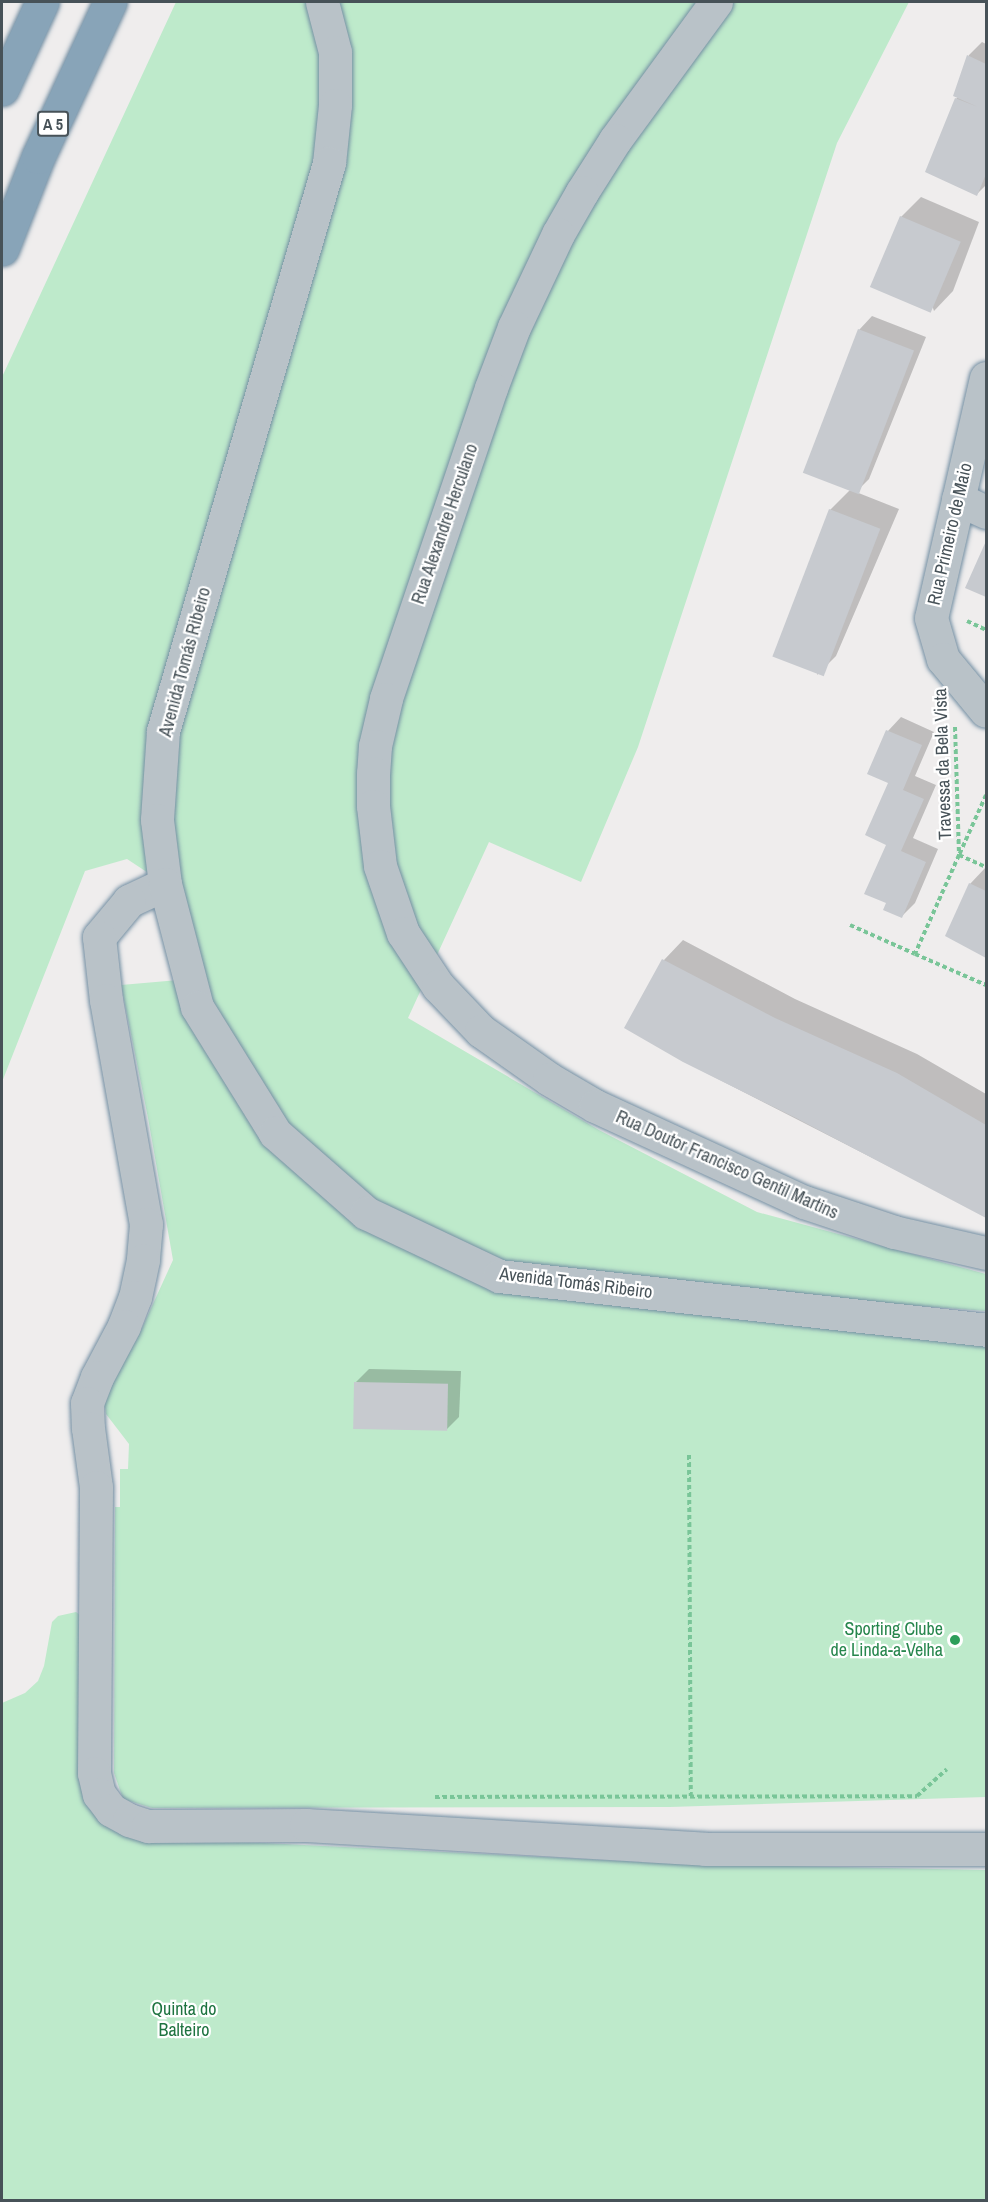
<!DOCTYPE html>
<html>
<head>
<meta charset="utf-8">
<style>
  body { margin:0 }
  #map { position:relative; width:988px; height:2202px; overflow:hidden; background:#efeded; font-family:"Archivo Narrow",sans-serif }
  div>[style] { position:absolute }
  .green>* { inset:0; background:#beeacb }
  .shadow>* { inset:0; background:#0003 }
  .building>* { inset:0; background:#c7cacf; transform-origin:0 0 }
  .path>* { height:4px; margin-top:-2px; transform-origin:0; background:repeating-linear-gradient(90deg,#79c598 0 4.5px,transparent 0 7.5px) }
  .roads { filter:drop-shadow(0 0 2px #748fa3) drop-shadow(0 0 2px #748fa3) }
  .minor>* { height:33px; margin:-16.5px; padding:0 16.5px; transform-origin:16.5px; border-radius:16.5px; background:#b9c2c8 }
  .tertiary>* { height:33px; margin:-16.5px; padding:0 16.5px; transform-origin:16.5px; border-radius:16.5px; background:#b9c2c8 }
  .motorway>* { height:33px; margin:-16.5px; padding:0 16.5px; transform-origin:16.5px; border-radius:16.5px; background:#88a4b8 }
  .dots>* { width:16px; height:16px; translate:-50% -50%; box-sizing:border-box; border:3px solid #fff; border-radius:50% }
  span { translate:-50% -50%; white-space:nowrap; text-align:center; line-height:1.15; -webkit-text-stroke:4.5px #fff; paint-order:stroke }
  .shield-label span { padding:2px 4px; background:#fff; border:2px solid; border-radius:4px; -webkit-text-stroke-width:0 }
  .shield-label { font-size:16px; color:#475258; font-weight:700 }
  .street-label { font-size:18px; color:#475258 }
  .leisure-label { font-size:18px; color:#27864d }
  .right { translate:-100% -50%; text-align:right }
  .park-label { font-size:18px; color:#1e7340 }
  .frame { position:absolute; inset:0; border:3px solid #475258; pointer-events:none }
</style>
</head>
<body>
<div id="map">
  <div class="green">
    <div style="clip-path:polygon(176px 2px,909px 2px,837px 143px,638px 747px,581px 882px,489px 842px,408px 1018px,599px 1130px,757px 1212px,986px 1274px,986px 1311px,523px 1277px,986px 1330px,986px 1797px,670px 1807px,152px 1808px,123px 1799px,114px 1773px,115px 1507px,120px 1507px,120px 1469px,128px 1469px,129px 1444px,106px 1414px,102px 1388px,137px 1339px,173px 1260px,148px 1118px,121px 985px,190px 979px,165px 884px,127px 859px,85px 871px,2px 1082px,2px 377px)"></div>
    <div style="clip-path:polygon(76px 1612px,84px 1618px,79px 1775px,142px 1837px,686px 1864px,986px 1870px,986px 2200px,2px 2200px,2px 1703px,25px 1693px,38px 1681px,44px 1666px,52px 1622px,58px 1616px)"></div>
  </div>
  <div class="shadow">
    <div style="clip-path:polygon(982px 42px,986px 44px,986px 185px,977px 194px,956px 99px,958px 97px,955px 95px,969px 55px)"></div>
    <div style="clip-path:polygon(921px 197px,979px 222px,953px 291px,934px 311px,901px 217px)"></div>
    <div style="clip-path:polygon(872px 316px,926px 337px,869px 479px,856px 492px,899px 509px,836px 656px,817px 675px,830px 510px,850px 490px,859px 330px)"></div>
    <div style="clip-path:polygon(986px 544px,986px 595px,967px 587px)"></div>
    <div style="clip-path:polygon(901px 717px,934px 732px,915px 776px,936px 785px,913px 838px,938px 849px,915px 903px,902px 916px,888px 902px,890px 782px,888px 731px)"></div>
    <div style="clip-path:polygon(986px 867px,986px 957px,947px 936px,970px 884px)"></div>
    <div style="clip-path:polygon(683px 940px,795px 999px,917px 1054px,986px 1094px,986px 1216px,683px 1061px,626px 1028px,664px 960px)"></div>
    <div style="clip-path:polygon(369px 1369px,461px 1371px,459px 1417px,446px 1430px,356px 1382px)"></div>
  </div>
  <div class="building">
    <div style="clip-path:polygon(967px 55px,986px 64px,986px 174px,977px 196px,925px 172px,955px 98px,978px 107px,953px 96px)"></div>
    <div style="left:900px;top:216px;width:66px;height:77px;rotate:23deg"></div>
    <div style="left:858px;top:329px;width:60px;height:154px;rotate:21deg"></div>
    <div style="left:829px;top:509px;width:55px;height:158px;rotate:21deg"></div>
    <div style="clip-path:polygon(986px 541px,986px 597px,965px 588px)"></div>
    <div style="clip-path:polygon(886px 730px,922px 745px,903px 790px,924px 799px,901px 851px,926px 862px,902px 918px,883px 910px,886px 903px,864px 894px,886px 845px,865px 835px,888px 783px,867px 774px)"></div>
    <div style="clip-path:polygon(969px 883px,986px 891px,986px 958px,945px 936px)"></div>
    <div style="clip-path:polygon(662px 959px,775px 1018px,897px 1073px,986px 1125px,986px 1218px,796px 1118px,683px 1062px,624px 1028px)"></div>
    <div style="left:354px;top:1382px;width:94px;height:47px;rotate:1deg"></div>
  </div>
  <div class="path">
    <div style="left:967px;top:621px;width:21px;rotate:25deg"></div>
    <div style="left:955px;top:727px;width:128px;rotate:88.2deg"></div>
    <div style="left:959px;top:855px;width:108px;rotate:114deg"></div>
    <div style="left:915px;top:954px;width:77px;rotate:23.6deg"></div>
    <div style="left:986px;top:795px;width:66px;rotate:114.2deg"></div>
    <div style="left:959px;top:855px;width:30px;rotate:24deg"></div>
    <div style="left:850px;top:925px;width:71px;rotate:24deg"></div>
    <div style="left:689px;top:1455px;width:341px;rotate:89.7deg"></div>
    <div style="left:435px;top:1797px;width:482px;rotate:-0.1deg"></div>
    <div style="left:917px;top:1796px;width:40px;rotate:-42deg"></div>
  </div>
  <div class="roads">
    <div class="minor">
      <div style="left:716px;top:2px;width:171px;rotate:126.2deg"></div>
      <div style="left:615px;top:140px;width:62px;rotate:122.4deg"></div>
      <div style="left:582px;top:192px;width:48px;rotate:119.7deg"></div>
      <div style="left:558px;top:234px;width:103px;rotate:115.3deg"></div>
      <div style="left:514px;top:327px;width:65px;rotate:110.7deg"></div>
      <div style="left:491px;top:388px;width:328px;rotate:108.7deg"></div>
      <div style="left:386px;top:699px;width:48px;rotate:103.2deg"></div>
      <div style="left:375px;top:746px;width:27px;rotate:94deg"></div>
      <div style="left:373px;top:773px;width:33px;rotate:90deg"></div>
      <div style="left:373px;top:806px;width:60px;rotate:83.3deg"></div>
      <div style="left:380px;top:866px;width:71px;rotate:71.1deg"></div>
      <div style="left:403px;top:933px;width:64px;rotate:56.6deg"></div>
      <div style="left:438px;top:986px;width:62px;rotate:46.3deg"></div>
      <div style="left:481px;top:1031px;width:83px;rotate:35.2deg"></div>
      <div style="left:549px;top:1079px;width:53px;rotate:30.4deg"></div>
      <div style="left:595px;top:1106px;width:230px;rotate:24.7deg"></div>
      <div style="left:804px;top:1202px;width:95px;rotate:18.4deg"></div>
      <div style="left:894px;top:1232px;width:94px;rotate:12.9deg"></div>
      <div style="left:986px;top:378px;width:246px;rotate:102.9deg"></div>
      <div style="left:931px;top:618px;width:43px;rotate:73.7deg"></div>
      <div style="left:943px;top:659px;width:67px;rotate:50.4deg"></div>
      <div style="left:958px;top:499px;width:31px;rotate:25deg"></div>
      <div style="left:165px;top:884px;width:40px;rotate:155deg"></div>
      <div style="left:129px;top:901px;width:47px;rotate:129.8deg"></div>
      <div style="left:99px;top:937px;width:63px;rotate:83.7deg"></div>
      <div style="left:106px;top:1000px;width:228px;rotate:79.9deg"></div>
      <div style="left:146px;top:1224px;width:36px;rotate:95deg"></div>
      <div style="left:143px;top:1260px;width:38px;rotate:102deg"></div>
      <div style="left:135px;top:1297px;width:31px;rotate:111deg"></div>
      <div style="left:124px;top:1326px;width:58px;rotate:117.9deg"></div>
      <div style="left:97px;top:1377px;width:28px;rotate:111deg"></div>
      <div style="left:87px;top:1403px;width:25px;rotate:88deg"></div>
      <div style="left:88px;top:1428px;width:60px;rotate:82.3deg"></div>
      <div style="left:96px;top:1487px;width:286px;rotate:90.4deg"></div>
      <div style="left:94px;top:1773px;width:22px;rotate:77deg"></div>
      <div style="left:99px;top:1794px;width:20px;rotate:53deg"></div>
      <div style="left:111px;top:1810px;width:21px;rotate:29deg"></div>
      <div style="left:129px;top:1820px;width:20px;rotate:18deg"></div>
      <div style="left:148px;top:1826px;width:158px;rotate:-0.4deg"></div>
      <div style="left:306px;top:1825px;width:400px;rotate:3.4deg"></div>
      <div style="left:705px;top:1849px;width:281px"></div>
    </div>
    <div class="tertiary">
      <div style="left:322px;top:2px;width:52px;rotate:75.4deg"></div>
      <div style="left:335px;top:52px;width:53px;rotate:90deg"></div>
      <div style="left:335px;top:105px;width:58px;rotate:95.9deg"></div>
      <div style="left:329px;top:163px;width:592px;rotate:106.29deg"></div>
      <div style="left:163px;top:731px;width:89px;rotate:93.9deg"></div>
      <div style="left:157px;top:820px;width:64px;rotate:82.9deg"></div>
      <div style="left:165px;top:884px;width:127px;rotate:75.4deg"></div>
      <div style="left:197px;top:1007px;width:148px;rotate:58.2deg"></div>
      <div style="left:275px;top:1133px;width:121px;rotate:41.3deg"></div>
      <div style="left:366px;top:1213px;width:147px;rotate:25.3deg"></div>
      <div style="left:499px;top:1276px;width:490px;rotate:6.3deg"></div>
    </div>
    <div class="motorway">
      <div style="left:2px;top:89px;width:96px;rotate:-65.3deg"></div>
      <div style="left:2px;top:249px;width:99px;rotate:-68.6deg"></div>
      <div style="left:38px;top:157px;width:171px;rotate:-65.1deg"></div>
    </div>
  </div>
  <div class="dots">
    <div style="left:955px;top:1640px;background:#2e9e5b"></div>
  </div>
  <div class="shield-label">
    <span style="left:53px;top:124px">A 5</span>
  </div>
  <div class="street-label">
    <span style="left:445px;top:524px;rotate:-71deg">Rua Alexandre Herculano</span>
    <span style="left:950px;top:534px;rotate:-77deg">Rua Primeiro de Maio</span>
    <span style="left:185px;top:662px;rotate:-75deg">Avenida Tomás Ribeiro</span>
    <span style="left:943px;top:764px;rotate:-92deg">Travessa da Bela Vista</span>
    <span style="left:727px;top:1165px;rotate:24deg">Rua Doutor Francisco Gentil Martins</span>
    <span style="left:576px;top:1283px;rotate:7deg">Avenida Tomás Ribeiro</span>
  </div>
  <div class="leisure-label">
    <span class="right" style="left:943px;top:1640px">Sporting Clube<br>de Linda-a-Velha</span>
  </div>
  <div class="park-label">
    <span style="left:184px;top:2020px">Quinta do<br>Balteiro</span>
  </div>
  <div class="frame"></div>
</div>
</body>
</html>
